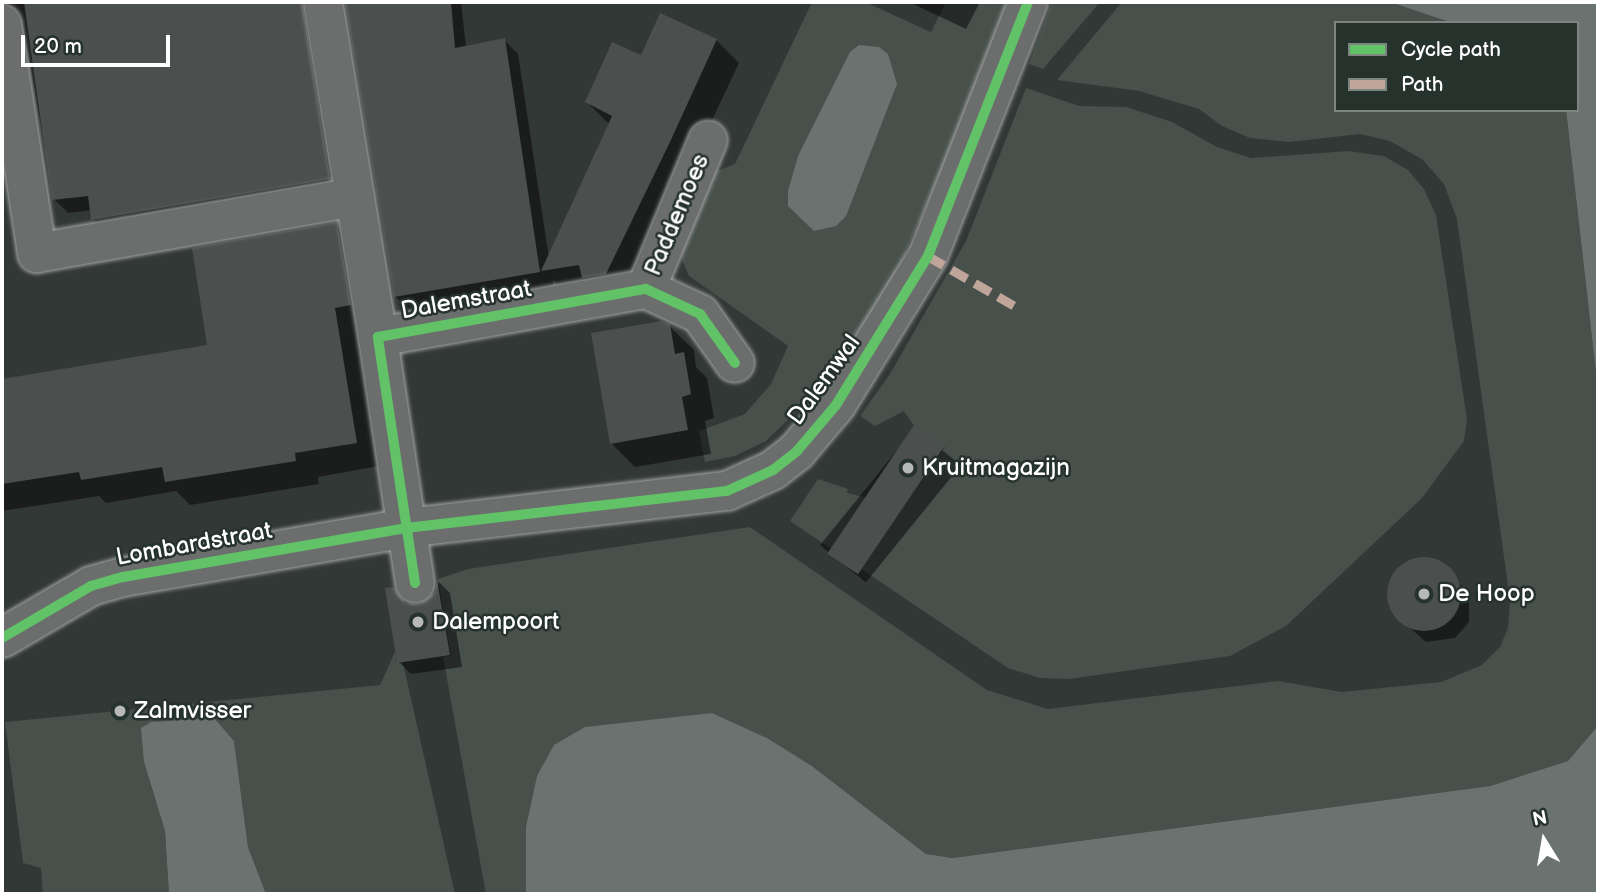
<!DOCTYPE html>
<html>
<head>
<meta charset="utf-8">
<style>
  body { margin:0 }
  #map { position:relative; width:1600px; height:896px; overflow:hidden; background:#323835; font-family:"Balsamiq Sans",sans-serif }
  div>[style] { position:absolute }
  .green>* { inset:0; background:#47504b }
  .water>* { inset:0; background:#6a736f }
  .shadow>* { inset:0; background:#0007; transform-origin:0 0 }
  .building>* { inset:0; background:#4b4f4d; transform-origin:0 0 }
  .round { border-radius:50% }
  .roads { filter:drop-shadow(0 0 2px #a3a5a4) drop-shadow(0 0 2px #a3a5a4) }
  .minor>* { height:38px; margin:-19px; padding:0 19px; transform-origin:19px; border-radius:19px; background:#6b6e6d }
  .quiet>* { height:9px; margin-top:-4.5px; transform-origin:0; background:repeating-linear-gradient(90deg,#c0a59a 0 18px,transparent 0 27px) }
  .cycleway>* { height:10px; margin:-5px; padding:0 5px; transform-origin:5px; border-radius:5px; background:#61c268 }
  .dots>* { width:19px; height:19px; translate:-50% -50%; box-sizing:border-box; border:4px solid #26332d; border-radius:50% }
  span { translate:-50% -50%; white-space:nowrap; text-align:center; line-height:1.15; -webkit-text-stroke:5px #26332d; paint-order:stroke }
  .street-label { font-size:24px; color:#fff }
  .poi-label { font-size:24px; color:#fff }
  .left { translate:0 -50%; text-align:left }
  .frame { position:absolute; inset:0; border:4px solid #fff; pointer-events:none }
  .legend { position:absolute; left:1334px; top:21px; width:245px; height:91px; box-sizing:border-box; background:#26332d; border:2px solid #7d8581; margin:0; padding:9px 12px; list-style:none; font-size:21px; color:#fff }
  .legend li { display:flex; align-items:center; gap:14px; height:35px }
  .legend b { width:35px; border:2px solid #7d8581 }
  .north { position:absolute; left:1509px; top:805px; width:70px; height:70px; -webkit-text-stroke:5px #26332d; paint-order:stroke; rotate:349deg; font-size:19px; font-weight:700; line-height:28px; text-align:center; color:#fff }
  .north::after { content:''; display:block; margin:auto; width:24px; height:32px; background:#fff; clip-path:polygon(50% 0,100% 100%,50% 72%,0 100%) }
  .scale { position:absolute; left:21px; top:35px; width:149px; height:32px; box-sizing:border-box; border:4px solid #fff; border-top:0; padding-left:9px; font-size:21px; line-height:24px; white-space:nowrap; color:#fff; -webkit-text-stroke:5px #26332d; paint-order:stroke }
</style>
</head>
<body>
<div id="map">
  <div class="green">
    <div style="clip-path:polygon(812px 2px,865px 2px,931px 32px,946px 2px,1007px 2px,947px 159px,901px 262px,872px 313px,791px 417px,766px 441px,735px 456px,705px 462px,699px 431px,745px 414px,771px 384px,788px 346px,689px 276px,677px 248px,707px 175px,735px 164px)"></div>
    <div style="clip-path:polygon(1052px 2px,1100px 2px,1043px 69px,1029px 64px)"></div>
    <div style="clip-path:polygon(1122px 2px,1390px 2px,1452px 23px,1336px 23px,1336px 110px,1566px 110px,1598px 390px,1598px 726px,1593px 735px,1568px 761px,1490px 786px,953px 858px,926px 854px,812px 766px,767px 738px,712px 714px,526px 827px,526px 894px,486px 894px,443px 657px,451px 655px,438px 579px,468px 569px,750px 527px,987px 690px,1048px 709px,1278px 681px,1342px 692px,1441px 682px,1482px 665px,1500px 647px,1508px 628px,1510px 600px,1457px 219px,1444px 184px,1423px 160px,1390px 141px,1360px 134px,1289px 142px,1250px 138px,1222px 126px,1199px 109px,1139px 91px,1057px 80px)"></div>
    <div style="clip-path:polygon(1026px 88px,1079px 106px,1126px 107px,1172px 122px,1217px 147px,1251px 158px,1348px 151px,1384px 156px,1408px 170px,1424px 189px,1436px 215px,1467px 419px,1464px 441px,1422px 498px,1286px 626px,1230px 656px,1069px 679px,1040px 678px,1008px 668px,790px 521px,818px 479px,848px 489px,847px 493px,864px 497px,894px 519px,945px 447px,914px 426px,904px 411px,875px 426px,860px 416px,890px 374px,966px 241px)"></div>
    <div style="clip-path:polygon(395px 652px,397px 663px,403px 663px,455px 894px,266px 894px,248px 847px,234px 741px,144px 762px,165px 831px,169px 894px,43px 894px,41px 868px,23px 863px,5px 722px,380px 685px)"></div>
  </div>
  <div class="water">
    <div style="clip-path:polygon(1390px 2px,1598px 2px,1598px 390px,1566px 110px,1577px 110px,1577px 23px,1452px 23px)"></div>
    <div style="clip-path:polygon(859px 45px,879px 47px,888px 54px,897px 84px,846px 216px,836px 226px,814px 231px,788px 206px,788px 191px,798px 156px,850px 52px)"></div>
    <div style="clip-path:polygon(712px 713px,767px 738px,812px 766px,926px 854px,953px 858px,1490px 786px,1568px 761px,1598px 726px,1598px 894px,526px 894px,526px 827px,537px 776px,554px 745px,585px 727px)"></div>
    <div style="clip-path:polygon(214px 718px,234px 741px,248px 847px,266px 894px,169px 894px,165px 831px,144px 762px,141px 728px,151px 722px)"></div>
  </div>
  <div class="shadow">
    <div style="clip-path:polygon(2px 2px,322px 2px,343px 193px,107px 233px,93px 219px,92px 210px,68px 213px,54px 199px,22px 19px,13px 16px,2px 26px)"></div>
    <div style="clip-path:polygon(347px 2px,461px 2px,466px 47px,504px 40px,518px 54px,549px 258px,610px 125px,587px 102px,642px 57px,716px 40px,739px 63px,629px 296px,566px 294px,553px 280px,553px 286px,410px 311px,395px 296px)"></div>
    <div style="clip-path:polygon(909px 2px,980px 2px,966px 29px)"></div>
    <div style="clip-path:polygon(336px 224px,360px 248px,379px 466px,318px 477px,319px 484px,190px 505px,176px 491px,106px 503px,99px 496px,2px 511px,2px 381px,209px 347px)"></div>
    <div style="clip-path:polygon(669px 326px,694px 350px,696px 367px,707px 378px,714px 418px,705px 421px,711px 454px,635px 467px,611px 443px)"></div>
    <div style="left:915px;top:428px;width:59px;height:151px;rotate:39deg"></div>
    <div style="clip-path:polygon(1436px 560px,1469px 593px,1469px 622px,1455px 638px,1426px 642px,1393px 613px,1391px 582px,1407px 563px)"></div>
    <div style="clip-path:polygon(439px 582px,450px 593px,462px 667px,411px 674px,399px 662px,393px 588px,409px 605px,419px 606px,430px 601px)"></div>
  </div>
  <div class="building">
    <div style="clip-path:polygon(24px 2px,302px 2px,330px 179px,91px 220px,88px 196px,52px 200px)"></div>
    <div style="clip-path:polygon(345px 2px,451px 2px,455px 48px,505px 38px,540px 272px,394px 297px)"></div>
    <div style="clip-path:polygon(660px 13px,717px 39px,670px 142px,606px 274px,582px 278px,579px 265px,541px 271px,612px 116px,585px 102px,612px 42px,641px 55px)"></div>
    <div style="clip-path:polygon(337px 222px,351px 305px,335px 308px,357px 443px,295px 453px,296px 461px,165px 482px,162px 467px,81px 480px,79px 472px,2px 484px,2px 379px,207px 345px,192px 248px)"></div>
    <div style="clip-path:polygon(662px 321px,670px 324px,675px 354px,684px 352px,691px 394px,682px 397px,688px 430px,610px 444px,591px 333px)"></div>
    <div style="left:914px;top:425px;width:37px;height:155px;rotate:34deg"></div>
    <div class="round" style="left:1387px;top:557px;width:74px;height:74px"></div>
    <div style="clip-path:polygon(437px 580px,450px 655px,397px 663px,385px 588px,393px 587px,406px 603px,419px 604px,435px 592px)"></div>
  </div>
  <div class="roads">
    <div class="minor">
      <div style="left:323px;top:2px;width:339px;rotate:80.7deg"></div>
      <div style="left:2px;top:24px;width:232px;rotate:81.3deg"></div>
      <div style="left:37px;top:253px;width:323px;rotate:-10deg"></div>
      <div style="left:646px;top:289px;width:161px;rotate:-67.4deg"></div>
      <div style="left:415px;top:583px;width:249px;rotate:-98.6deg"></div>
      <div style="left:378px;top:337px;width:272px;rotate:-10.2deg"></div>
      <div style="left:646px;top:289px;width:60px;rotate:24.8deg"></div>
      <div style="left:700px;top:314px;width:60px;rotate:54.5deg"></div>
      <div style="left:2px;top:638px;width:103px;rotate:-30.3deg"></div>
      <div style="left:91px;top:586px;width:33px;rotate:-16deg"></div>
      <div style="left:123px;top:577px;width:287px;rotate:-9.8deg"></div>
      <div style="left:406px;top:528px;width:323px;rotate:-6.6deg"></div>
      <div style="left:727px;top:491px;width:51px;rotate:-24.5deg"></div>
      <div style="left:773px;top:470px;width:31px;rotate:-38deg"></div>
      <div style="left:797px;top:451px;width:60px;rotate:-49.7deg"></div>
      <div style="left:836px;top:405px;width:175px;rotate:-58.3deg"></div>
      <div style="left:928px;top:256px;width:273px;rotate:-68.5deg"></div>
    </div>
  </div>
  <div class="quiet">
    <div style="left:928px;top:256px;width:108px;rotate:29.9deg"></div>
  </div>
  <div class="cycleway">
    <div style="left:415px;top:583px;width:249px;rotate:-98.6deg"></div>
    <div style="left:378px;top:337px;width:272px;rotate:-10.2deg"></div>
    <div style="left:646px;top:289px;width:60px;rotate:24.8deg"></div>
    <div style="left:700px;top:314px;width:60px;rotate:54.5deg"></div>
    <div style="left:2px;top:638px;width:103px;rotate:-30.3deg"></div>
    <div style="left:91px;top:586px;width:33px;rotate:-16deg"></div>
    <div style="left:123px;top:577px;width:287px;rotate:-9.8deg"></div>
    <div style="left:406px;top:528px;width:323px;rotate:-6.6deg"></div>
    <div style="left:727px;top:491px;width:51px;rotate:-24.5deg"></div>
    <div style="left:773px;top:470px;width:31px;rotate:-38deg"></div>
    <div style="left:797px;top:451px;width:60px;rotate:-49.7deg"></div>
    <div style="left:836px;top:405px;width:175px;rotate:-58.3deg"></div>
    <div style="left:928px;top:256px;width:273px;rotate:-68.5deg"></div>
  </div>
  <div class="dots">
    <div style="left:908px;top:468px;background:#b7b9b8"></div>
    <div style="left:1424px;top:594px;background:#b7b9b8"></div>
    <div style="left:418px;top:622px;background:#b7b9b8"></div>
    <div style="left:120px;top:711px;background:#b7b9b8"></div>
  </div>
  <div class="street-label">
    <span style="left:677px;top:215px;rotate:-67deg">Paddemoes</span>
    <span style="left:466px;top:300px;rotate:-10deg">Dalemstraat</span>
    <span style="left:824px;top:380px;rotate:-54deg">Dalemwal</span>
    <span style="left:194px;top:544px;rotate:-10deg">Lombardstraat</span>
  </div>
  <div class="poi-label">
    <span class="left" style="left:922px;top:468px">Kruitmagazijn</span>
    <span class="left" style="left:1438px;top:594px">De Hoop</span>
    <span class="left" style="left:432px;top:622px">Dalempoort</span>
    <span class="left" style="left:134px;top:711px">Zalmvisser</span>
  </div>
  <div class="frame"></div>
  <ul class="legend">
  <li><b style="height:9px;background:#61c268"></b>Cycle path</li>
  <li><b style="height:9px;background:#c0a59a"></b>Path</li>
  </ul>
  <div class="north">N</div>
  <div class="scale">20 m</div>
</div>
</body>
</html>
